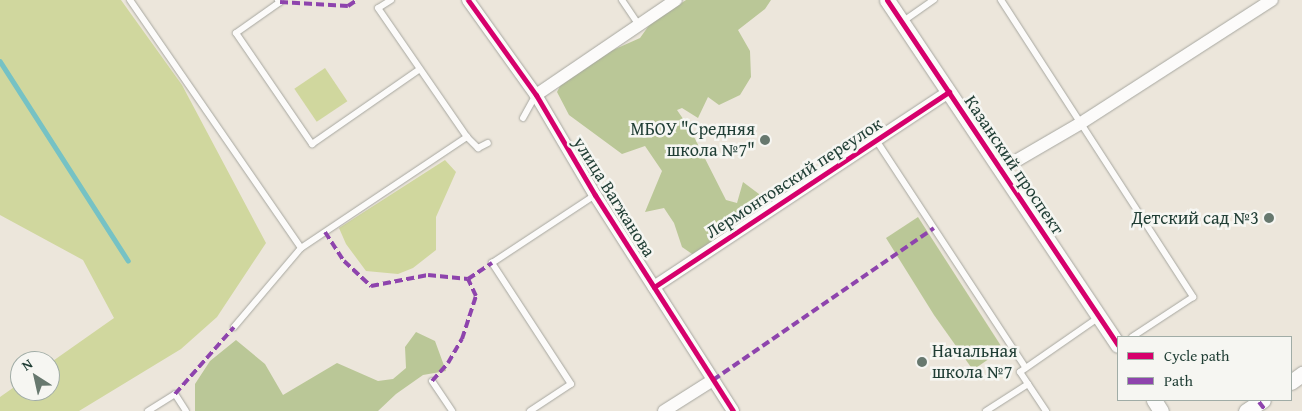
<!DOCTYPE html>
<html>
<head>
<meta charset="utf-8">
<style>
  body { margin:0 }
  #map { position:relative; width:1302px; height:411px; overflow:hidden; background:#ece6db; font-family:"Gentium Book Plus",serif }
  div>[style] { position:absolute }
  .green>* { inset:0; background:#d0d79e; transform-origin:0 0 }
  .forest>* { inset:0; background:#bac797 }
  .stream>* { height:4.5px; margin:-2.25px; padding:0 2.25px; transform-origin:2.25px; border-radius:2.25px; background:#76c2c4 }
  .roads { filter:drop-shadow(0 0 1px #a7a7a0) drop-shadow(0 0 1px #a7a7a0) }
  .service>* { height:6px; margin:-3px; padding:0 3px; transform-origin:3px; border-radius:3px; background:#fcfbfa }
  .minor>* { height:12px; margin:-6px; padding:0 6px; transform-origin:6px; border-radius:6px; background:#fcfbfa }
  .tertiary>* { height:15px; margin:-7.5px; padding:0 7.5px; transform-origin:7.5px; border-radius:7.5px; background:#fcfbfa }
  .quiet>* { height:4px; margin-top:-2px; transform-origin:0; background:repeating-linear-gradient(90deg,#8e44ad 0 8px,transparent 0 12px) }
  .cycleway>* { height:5px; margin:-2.5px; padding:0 2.5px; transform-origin:2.5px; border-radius:2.5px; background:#d6006c }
  .dots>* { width:14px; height:14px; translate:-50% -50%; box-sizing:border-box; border:2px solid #f6f6f2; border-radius:50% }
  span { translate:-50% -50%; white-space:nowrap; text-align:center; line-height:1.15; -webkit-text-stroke:5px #f6f6f2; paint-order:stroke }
  .poi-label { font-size:18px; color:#1f3d34 }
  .right { translate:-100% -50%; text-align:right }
  .left { translate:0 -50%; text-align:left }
  .street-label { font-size:18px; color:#1f3d34 }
  .legend { position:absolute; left:1117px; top:336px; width:175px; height:65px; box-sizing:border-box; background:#f6f6f2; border:1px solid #a0aca6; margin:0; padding:6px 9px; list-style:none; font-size:15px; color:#1f3d34 }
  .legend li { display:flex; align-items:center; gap:10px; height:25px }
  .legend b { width:25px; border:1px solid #a0aca6 }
  .north { position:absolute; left:10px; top:351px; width:50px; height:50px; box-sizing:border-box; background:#f6f6f2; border:1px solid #a0aca6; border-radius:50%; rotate:325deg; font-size:14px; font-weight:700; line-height:20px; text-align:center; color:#1f3d34 }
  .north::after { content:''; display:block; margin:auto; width:18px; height:22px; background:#67786e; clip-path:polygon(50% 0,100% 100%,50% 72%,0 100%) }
</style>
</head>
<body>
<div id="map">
  <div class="green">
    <div style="clip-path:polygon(0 0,121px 0,182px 85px,266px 243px,217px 317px,181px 349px,79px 411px,0 411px,0 397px,20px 383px,20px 391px,50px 391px,50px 363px,114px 318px,83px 260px,0 215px)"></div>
    <div style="left:325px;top:68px;width:40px;height:37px;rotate:56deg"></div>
    <div style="clip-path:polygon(445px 160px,456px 172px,436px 217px,436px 250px,413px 268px,398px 274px,366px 271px,346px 244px,339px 228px)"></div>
  </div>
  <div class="forest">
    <div style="clip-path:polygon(686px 0,771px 0,765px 9px,738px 30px,750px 51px,751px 77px,740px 95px,719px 105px,708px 97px,698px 118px,682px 108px,677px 110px,690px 129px,726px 200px,737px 203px,743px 182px,759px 194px,767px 209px,695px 256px,682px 247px,674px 223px,664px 208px,645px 212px,662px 171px,645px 146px,622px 154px,569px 115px,557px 92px,562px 82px,604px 54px,640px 38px,650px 24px)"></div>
    <div style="clip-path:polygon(918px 217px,1003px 349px,973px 370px,934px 315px,886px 238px)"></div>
    <div style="clip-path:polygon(416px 332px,435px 341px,446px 371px,423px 375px,396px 394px,378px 411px,195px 411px,195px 384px,210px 361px,236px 340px,265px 364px,283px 395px,337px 363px,378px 381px,393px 379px,406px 368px,405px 347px)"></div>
  </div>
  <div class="stream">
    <div style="left:0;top:61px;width:237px;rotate:57.3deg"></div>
  </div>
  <div class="roads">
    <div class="service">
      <div style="left:130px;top:0;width:301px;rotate:55.4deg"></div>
      <div style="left:278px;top:0;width:3px;rotate:45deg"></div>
      <div style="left:280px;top:2px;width:54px;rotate:144.8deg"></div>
      <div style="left:236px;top:33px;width:135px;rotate:55.6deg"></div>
      <div style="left:312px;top:144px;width:131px;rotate:-34.8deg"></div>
      <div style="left:391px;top:0;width:15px;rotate:148deg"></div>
      <div style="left:378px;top:8px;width:157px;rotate:55.4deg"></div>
      <div style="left:467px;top:137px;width:16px;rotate:45deg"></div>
      <div style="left:478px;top:148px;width:11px;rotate:-27deg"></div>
      <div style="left:622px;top:0;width:30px;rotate:56deg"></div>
      <div style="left:1001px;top:0;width:354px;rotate:57.1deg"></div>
      <div style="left:1193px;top:297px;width:73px;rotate:146.7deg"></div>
      <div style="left:902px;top:22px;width:39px;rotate:-35deg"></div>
      <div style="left:523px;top:118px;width:26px;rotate:-61deg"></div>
      <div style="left:876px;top:140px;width:272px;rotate:56.7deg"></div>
      <div style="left:234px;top:327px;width:104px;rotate:-49.7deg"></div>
      <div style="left:301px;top:248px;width:200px;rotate:-33.8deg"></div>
      <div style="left:432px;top:381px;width:36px;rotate:56deg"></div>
      <div style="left:148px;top:411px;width:32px;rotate:-32deg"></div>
      <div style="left:175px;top:394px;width:20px;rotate:57deg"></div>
      <div style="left:530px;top:411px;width:49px;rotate:-33.4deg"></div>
      <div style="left:571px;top:384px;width:145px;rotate:-123.1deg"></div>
      <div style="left:492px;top:263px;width:123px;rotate:-33.4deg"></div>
      <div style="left:986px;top:411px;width:50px;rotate:-32.7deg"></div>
      <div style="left:1046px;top:411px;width:47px;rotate:-123.7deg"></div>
      <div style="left:1020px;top:372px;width:96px;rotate:-34.8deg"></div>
    </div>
    <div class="minor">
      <div style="left:468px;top:0;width:117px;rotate:54.4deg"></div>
      <div style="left:536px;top:95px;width:116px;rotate:59.5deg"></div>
      <div style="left:595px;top:195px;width:256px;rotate:57.4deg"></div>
      <div style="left:536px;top:95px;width:169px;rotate:-34.2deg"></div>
      <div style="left:1002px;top:169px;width:91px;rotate:-30.2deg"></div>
      <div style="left:1081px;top:123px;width:227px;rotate:-32.8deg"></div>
      <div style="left:654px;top:287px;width:354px;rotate:-33.5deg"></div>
      <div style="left:664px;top:411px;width:58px;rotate:-32.3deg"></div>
    </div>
    <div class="tertiary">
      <div style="left:887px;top:0;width:415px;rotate:56.2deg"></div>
      <div style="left:1291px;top:382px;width:14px;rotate:-36deg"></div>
      <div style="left:1154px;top:400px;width:13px;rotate:58deg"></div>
      <div style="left:1246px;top:411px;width:20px;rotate:-33deg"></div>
    </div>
  </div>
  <div class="quiet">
    <div style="left:280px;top:2px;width:68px;rotate:3.4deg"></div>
    <div style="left:348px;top:6px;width:11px;rotate:-34deg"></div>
    <div style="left:325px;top:232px;width:35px;rotate:57deg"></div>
    <div style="left:344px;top:261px;width:37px;rotate:43deg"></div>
    <div style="left:371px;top:286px;width:58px;rotate:-10.9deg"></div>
    <div style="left:428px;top:275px;width:40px;rotate:5.7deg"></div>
    <div style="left:468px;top:279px;width:29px;rotate:-34deg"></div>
    <div style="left:713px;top:380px;width:268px;rotate:-34.5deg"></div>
    <div style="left:432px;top:381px;width:24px;rotate:-48deg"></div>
    <div style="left:448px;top:363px;width:28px;rotate:-60deg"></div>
    <div style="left:462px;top:339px;width:45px;rotate:-72deg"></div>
    <div style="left:476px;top:296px;width:19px;rotate:-115deg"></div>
    <div style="left:175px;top:394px;width:89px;rotate:-48.6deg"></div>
    <div style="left:1259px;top:402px;width:11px;rotate:52deg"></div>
  </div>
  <div class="cycleway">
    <div style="left:468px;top:0;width:117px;rotate:54.4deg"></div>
    <div style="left:536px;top:95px;width:116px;rotate:59.5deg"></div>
    <div style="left:595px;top:195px;width:256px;rotate:57.4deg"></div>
    <div style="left:887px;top:0;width:415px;rotate:56.2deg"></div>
    <div style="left:654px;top:287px;width:354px;rotate:-33.5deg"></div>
  </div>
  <div class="dots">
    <div style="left:765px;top:140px;background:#67786e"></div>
    <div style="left:1269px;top:218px;background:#67786e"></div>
    <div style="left:922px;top:362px;background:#67786e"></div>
  </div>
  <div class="poi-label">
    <span class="right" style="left:755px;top:140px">МБОУ "Средняя<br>школа №7"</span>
    <span class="right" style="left:1259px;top:218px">Детский сад №3</span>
    <span class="left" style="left:932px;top:362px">Начальная<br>школа №7</span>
  </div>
  <div class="street-label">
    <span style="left:1014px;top:165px;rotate:56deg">Казанский проспект</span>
    <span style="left:794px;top:178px;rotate:-33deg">Лермонтовский переулок</span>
    <span style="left:614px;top:197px;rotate:58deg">улица Вагжанова</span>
  </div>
  <ul class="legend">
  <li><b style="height:6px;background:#d6006c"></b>Cycle path</li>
  <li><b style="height:6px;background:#8e44ad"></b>Path</li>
  </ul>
  <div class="north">N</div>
</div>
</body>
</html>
